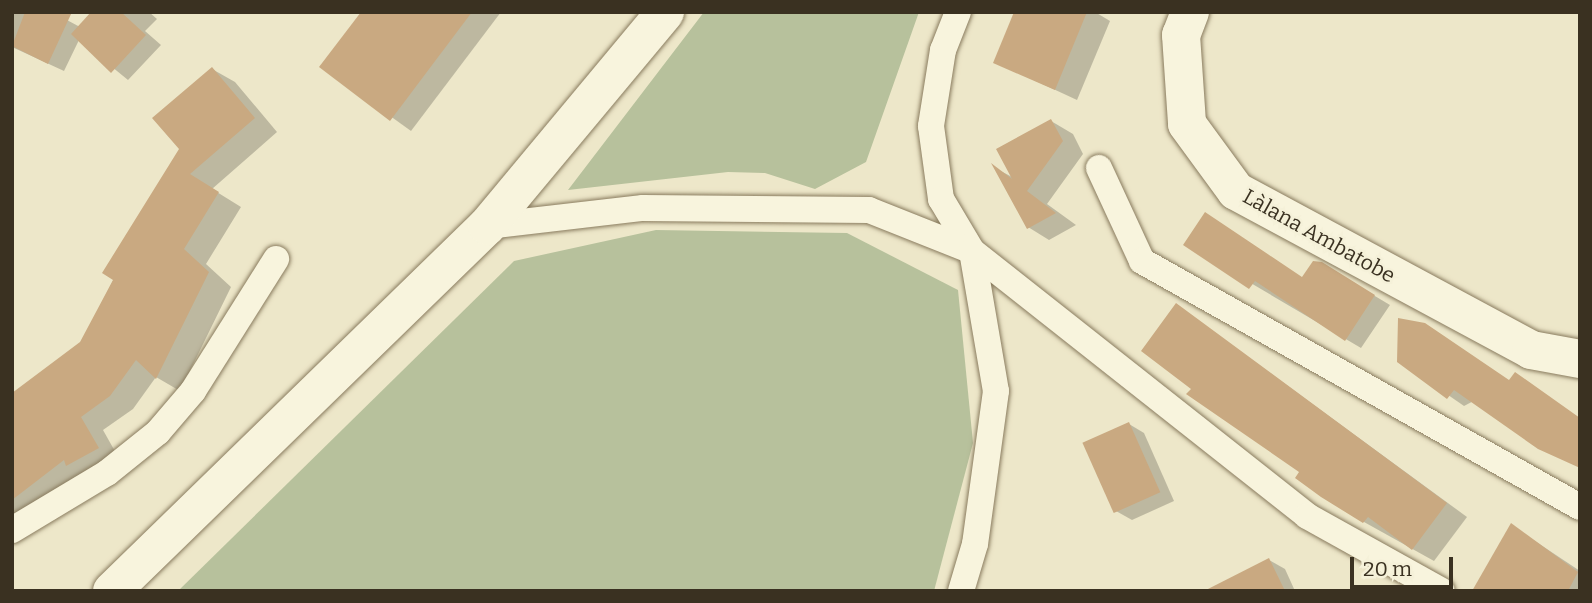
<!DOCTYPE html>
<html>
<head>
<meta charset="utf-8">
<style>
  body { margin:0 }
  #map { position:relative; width:1592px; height:603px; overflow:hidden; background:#ede7c9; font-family:Bitter,serif }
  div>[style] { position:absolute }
  .cemetery>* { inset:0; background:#b7c19c }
  .shadow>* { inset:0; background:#0003 }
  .building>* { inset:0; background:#c9a981; transform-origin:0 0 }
  .roads { filter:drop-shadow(0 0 2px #897b5e) drop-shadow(0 0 2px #897b5e) }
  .street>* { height:26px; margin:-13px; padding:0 13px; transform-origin:13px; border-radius:13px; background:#f8f4dd }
  .secondary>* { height:38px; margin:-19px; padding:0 19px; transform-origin:19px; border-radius:19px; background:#f8f4dd }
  span { translate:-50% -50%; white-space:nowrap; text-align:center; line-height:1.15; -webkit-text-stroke:5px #f5f1d9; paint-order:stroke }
  .street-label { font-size:21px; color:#3a3121 }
  .frame { position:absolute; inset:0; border:14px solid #3a3121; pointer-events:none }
  .scale { position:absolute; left:1350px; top:557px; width:103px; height:32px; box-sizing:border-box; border:4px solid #3a3121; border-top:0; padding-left:9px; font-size:21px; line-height:24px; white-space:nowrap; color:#3a3121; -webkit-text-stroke:5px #f5f1d9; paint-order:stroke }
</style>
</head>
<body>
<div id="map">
  <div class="cemetery">
    <div style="clip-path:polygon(704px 12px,919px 12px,866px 162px,815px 189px,765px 173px,728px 172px,568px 190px)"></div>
    <div style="clip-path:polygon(656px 230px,847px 233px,958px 290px,973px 443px,934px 591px,178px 591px,514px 261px)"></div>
  </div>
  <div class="shadow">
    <div style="clip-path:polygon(12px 12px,52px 12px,80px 27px,94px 12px,149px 12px,157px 19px,145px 31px,161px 45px,128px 80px,79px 40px,64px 71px,12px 47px)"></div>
    <div style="clip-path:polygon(363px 12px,501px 12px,411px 131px,322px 67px)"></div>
    <div style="clip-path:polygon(1016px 12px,1095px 12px,1110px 21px,1077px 100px,995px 62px)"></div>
    <div style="clip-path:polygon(212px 69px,235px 82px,277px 132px,212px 189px,241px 207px,206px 264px,231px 287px,180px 391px,156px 377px,133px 409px,103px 430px,121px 462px,12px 529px,12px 395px,81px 343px,181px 148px)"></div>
    <div style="clip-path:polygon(1051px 121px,1073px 134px,1083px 154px,1047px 204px,1076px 225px,1049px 240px,1028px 227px,995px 168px,1014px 178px)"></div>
    <div style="clip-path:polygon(1186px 245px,1303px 279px,1338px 274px,1390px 305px,1361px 348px)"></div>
    <div style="clip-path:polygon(1177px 305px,1467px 517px,1434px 561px,1364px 522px,1193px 388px)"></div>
    <div style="clip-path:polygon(1399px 361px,1510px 382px,1464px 406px)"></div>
    <div style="clip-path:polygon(1129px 424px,1144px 433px,1174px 501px,1132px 520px,1116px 511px)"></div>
    <div style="clip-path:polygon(1511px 525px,1580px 571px,1580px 591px,1494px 591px)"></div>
    <div style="clip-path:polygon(1269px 560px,1285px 569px,1295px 591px,1239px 591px)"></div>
  </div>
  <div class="building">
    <div style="clip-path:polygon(25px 12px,72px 12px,48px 64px,12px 46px)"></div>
    <div style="clip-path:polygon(91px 12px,121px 12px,146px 35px,111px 73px,71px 34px)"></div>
    <div style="clip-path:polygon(361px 12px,472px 12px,390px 121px,319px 67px)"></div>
    <div style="clip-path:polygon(1014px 12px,1087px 12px,1055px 90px,993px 63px)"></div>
    <div style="clip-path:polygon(212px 67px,255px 118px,190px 174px,219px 192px,184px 249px,209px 272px,156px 379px,136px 360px,110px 396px,81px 417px,99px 448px,66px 466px,64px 460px,12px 500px,12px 393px,80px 342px,113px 280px,102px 273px,179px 149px,152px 118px)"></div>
    <div style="clip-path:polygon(1051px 119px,1063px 141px,1027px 191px,1056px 213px,1027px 229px,991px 163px,1012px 179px,996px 149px)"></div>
    <div style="clip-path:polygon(1205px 212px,1302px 277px,1313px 261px,1322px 262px,1375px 295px,1345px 341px,1255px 281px,1249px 289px,1183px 245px)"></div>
    <div style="clip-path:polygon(1176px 303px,1447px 503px,1412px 550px,1368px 517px,1363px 523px,1321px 497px,1295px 478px,1299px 472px,1186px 394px,1191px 389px,1141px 351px)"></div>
    <div style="clip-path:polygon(1398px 318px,1425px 323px,1509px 380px,1515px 372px,1580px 418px,1580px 468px,1538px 449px,1454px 390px,1447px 399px,1397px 362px)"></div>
    <div style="left:1129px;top:422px;width:77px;height:51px;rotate:66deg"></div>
    <div style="clip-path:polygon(1511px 523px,1578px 572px,1568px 591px,1472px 591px)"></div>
    <div style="clip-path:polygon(1269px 558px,1285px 591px,1204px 591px)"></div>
  </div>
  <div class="roads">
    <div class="street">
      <div style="left:958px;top:12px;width:41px;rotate:111.5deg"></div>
      <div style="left:943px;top:50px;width:77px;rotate:99deg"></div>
      <div style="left:931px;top:126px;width:74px;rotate:82.2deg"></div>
      <div style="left:941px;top:199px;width:61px;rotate:59.2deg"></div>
      <div style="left:972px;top:251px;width:427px;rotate:38.3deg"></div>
      <div style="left:1307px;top:516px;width:154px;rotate:29.1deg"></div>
      <div style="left:1099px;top:168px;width:102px;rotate:65.2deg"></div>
      <div style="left:1142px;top:261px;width:502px;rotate:29.32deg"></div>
      <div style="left:487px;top:226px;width:157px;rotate:-6.6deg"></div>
      <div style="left:643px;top:208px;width:226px;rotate:0.5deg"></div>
      <div style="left:869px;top:210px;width:111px;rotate:21.7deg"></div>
      <div style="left:972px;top:251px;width:142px;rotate:80.3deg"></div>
      <div style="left:996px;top:391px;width:154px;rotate:97.8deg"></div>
      <div style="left:975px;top:544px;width:49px;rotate:106.6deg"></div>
      <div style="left:12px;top:530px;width:111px;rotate:-31deg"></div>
      <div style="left:107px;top:473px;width:65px;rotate:-38.8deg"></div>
      <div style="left:158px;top:432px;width:54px;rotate:-49.5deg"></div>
      <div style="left:193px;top:391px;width:156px;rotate:-57.8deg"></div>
    </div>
    <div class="secondary">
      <div style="left:1190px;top:12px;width:25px;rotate:111deg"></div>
      <div style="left:1181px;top:35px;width:89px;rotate:86.1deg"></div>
      <div style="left:1187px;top:124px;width:83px;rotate:53.8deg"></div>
      <div style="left:1236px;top:191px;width:335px;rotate:28.3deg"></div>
      <div style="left:1531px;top:350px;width:50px;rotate:10.4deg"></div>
      <div style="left:112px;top:591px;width:523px;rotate:-44.23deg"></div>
      <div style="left:487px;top:226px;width:278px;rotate:-50.2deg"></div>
    </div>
  </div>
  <div class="street-label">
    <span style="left:1319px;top:236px;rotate:29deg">Làlana Ambatobe</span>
  </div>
  <div class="frame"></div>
  <div class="scale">20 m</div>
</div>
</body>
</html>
